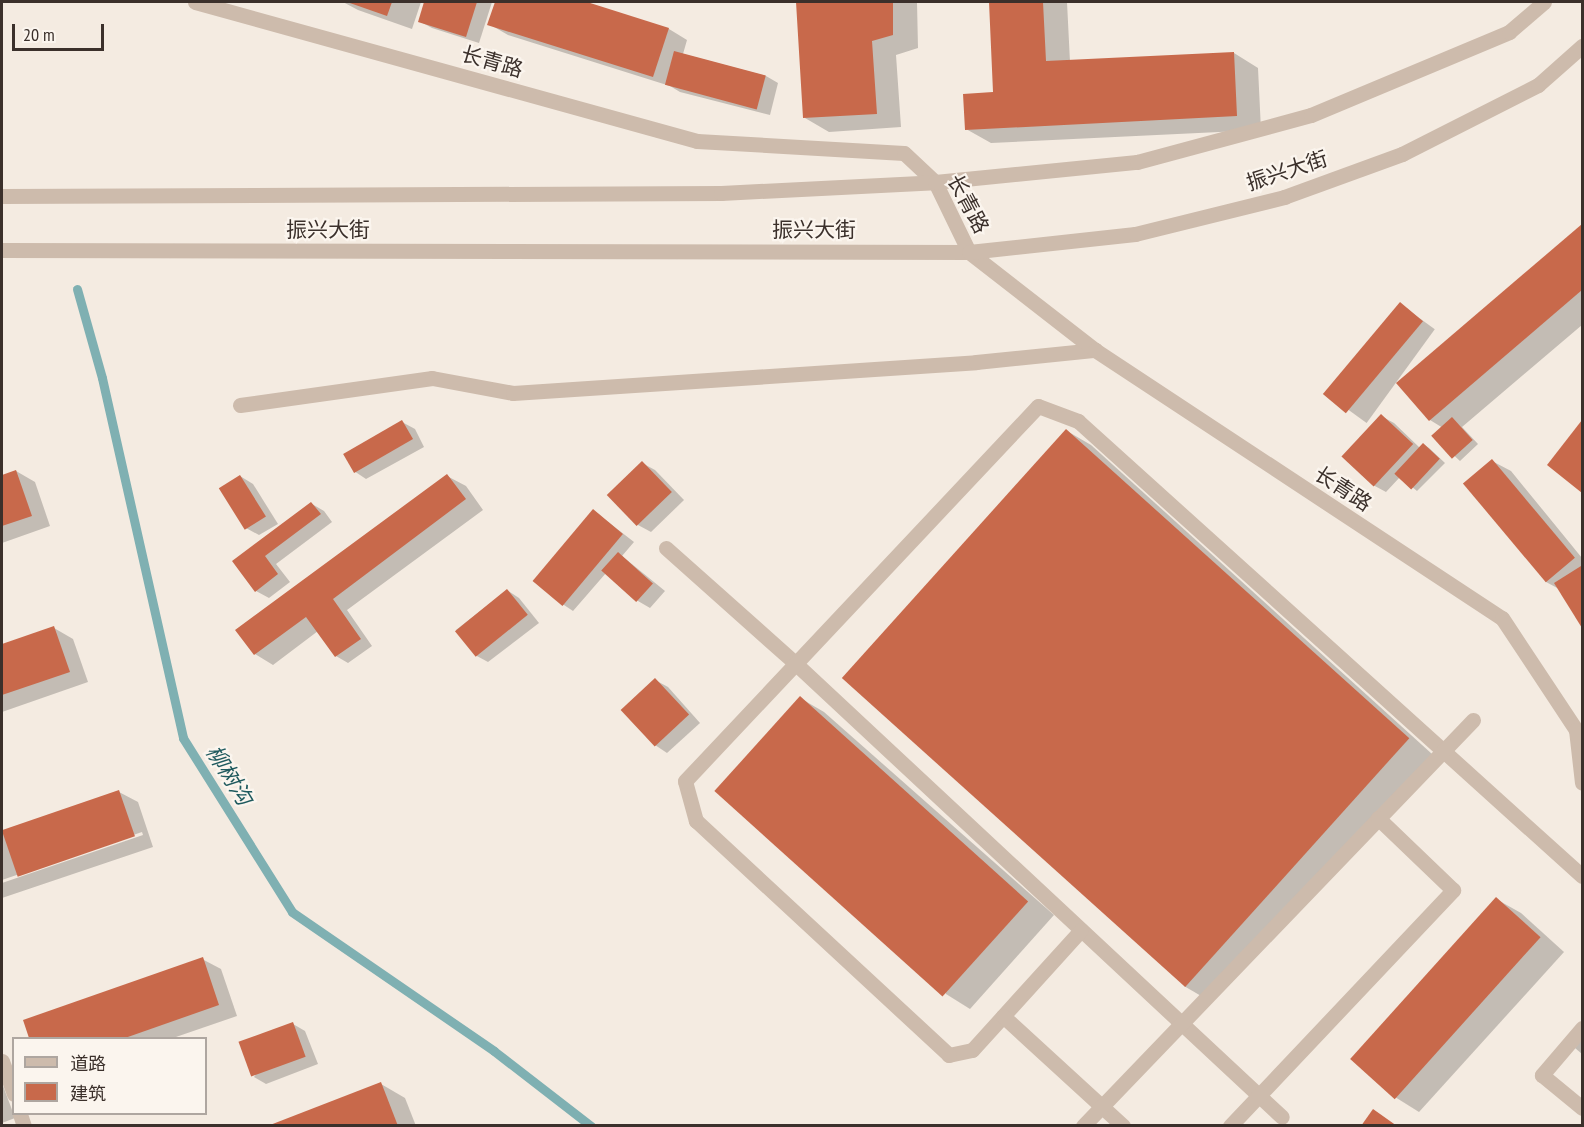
<!DOCTYPE html>
<html>
<head>
<meta charset="utf-8">
<style>
  body { margin:0 }
  #map { position:relative; width:1584px; height:1127px; overflow:hidden; background:#f4ebe1; font-family:"PT Sans Narrow","Noto Sans SC",sans-serif }
  div>[style] { position:absolute }
  .shadow>* { inset:0; background:#0003; transform-origin:0 0 }
  .stream>* { height:9px; margin:-4.5px; padding:0 4.5px; transform-origin:4.5px; border-radius:4.5px; background:#7fb0b2 }
  .building>* { inset:0; background:#c8694b; transform-origin:0 0 }
  .service>* { height:15px; margin:-7.5px; padding:0 7.5px; transform-origin:7.5px; border-radius:7.5px; background:#cdbbac }
  .minor>* { height:15px; margin:-7.5px; padding:0 7.5px; transform-origin:7.5px; border-radius:7.5px; background:#cdbbac }
  .tertiary>* { height:15px; margin:-7.5px; padding:0 7.5px; transform-origin:7.5px; border-radius:7.5px; background:#cdbbac }
  span { translate:-50% -50%; white-space:nowrap; text-align:center; line-height:1.15; -webkit-text-stroke:4.5px #fbf5ee; paint-order:stroke }
  .street-label { font-size:21px; color:#3b302b }
  .water-label { font-size:22px; color:#1f5a5e; font-style:italic }
  .frame { position:absolute; inset:0; border:3px solid #3b302b; pointer-events:none }
  .legend { position:absolute; left:12px; top:1037px; width:195px; height:78px; box-sizing:border-box; background:#fbf5ee; border:2px solid #aea6a0; margin:0; padding:8px 10px; list-style:none; font-size:18px; color:#3b302b }
  .legend li { display:flex; align-items:center; gap:12px; height:30px }
  .legend b { width:30px; border:2px solid #aea6a0 }
  .scale { position:absolute; left:12px; top:24px; width:92px; height:27px; box-sizing:border-box; border:3px solid #3b302b; border-top:0; padding-left:8px; font-size:18px; line-height:21px; white-space:nowrap; color:#3b302b; -webkit-text-stroke:4px #fbf5ee; paint-order:stroke }
</style>
</head>
<body>
<div id="map">
  <div class="shadow">
    <div style="clip-path:polygon(343px 2px,421px 2px,412px 29px,358px 10px)"></div>
    <div style="clip-path:polygon(426px 2px,492px 2px,479px 43px,432px 28px,419px 21px)"></div>
    <div style="clip-path:polygon(496px 2px,582px 2px,669px 29px,687px 40px,683px 54px,766px 76px,778px 83px,770px 115px,680px 92px,670px 86px,508px 35px,489px 24px)"></div>
    <div style="clip-path:polygon(797px 2px,917px 2px,918px 48px,896px 55px,901px 127px,829px 132px,805px 118px)"></div>
    <div style="clip-path:polygon(991px 2px,1067px 2px,1070px 62px,1234px 53px,1258px 68px,1261px 130px,991px 143px,966px 129px,995px 94px)"></div>
    <div style="clip-path:polygon(1582px 226px,1582px 325px,1462px 427px,1478px 444px,1460px 461px,1434px 437px,1443px 428px,1430px 420px,1398px 383px)"></div>
    <div style="left:1400px;top:304px;width:43px;height:116px;rotate:36deg"></div>
    <div style="clip-path:polygon(1381px 416px,1394px 423px,1420px 448px,1423px 444px,1429px 448px,1445px 463px,1417px 491px,1400px 477px,1386px 492px,1373px 485px,1343px 456px)"></div>
    <div style="clip-path:polygon(402px 422px,415px 429px,424px 447px,366px 479px,354px 471px)"></div>
    <div style="clip-path:polygon(1582px 422px,1582px 491px,1549px 464px)"></div>
    <div style="clip-path:polygon(1067px 431px,1091px 445px,1432px 754px,1208px 1000px,1184px 986px)"></div>
    <div style="clip-path:polygon(1492px 461px,1511px 471px,1582px 558px,1582px 626px,1561px 590px,1546px 582px)"></div>
    <div style="clip-path:polygon(642px 463px,655px 470px,684px 500px,651px 532px,638px 525px)"></div>
    <div style="clip-path:polygon(16px 471px,35px 482px,50px 526px,2px 543px,2px 476px)"></div>
    <div style="clip-path:polygon(240px 476px,253px 484px,278px 524px,259px 535px,246px 528px,221px 489px)"></div>
    <div style="clip-path:polygon(447px 476px,466px 486px,483px 510px,347px 610px,372px 646px,348px 663px,336px 656px,318px 631px,273px 665px,255px 654px)"></div>
    <div style="clip-path:polygon(312px 504px,324px 511px,332px 522px,276px 564px,290px 582px,269px 598px,256px 591px,234px 561px)"></div>
    <div style="clip-path:polygon(594px 511px,634px 542px,622px 556px,665px 591px,650px 608px,638px 601px,606px 573px,573px 611px,561px 603px)"></div>
    <div style="clip-path:polygon(507px 590px,519px 598px,539px 623px,488px 662px,475px 655px,456px 630px)"></div>
    <div style="clip-path:polygon(54px 628px,73px 639px,88px 682px,2px 712px,2px 646px)"></div>
    <div style="clip-path:polygon(655px 680px,668px 687px,700px 723px,667px 753px,655px 745px)"></div>
    <div style="clip-path:polygon(800px 698px,824px 712px,1054px 915px,970px 1009px,946px 994px)"></div>
    <div style="clip-path:polygon(119px 792px,138px 802px,153px 847px,2px 898px,2px 883px,143px 835px,142px 832px,2px 880px,2px 831px)"></div>
    <div style="clip-path:polygon(1496px 899px,1521px 913px,1564px 952px,1419px 1112px,1395px 1097px)"></div>
    <div style="clip-path:polygon(202px 959px,221px 969px,237px 1016px,173px 1038px,31px 1038px,25px 1021px)"></div>
    <div style="clip-path:polygon(293px 1024px,305px 1031px,318px 1064px,266px 1084px,254px 1077px)"></div>
    <div style="clip-path:polygon(1582px 1039px,1582px 1054px,1575px 1048px)"></div>
    <div style="clip-path:polygon(2px 1083px,15px 1118px,2px 1123px)"></div>
    <div style="clip-path:polygon(381px 1084px,405px 1098px,416px 1126px,274px 1126px)"></div>
  </div>
  <div class="stream">
    <div style="left:77px;top:289px;width:92px;rotate:74.3deg"></div>
    <div style="left:102px;top:378px;width:369px;rotate:77.3deg"></div>
    <div style="left:183px;top:738px;width:205px;rotate:57.9deg"></div>
    <div style="left:292px;top:912px;width:245px;rotate:34.5deg"></div>
    <div style="left:494px;top:1051px;width:123px;rotate:37.7deg"></div>
  </div>
  <div class="building">
    <div style="clip-path:polygon(347px 2px,392px 2px,387px 16px)"></div>
    <div style="clip-path:polygon(424px 2px,477px 2px,466px 37px,418px 22px)"></div>
    <div style="clip-path:polygon(495px 2px,587px 2px,669px 28px,653px 77px,487px 25px)"></div>
    <div style="clip-path:polygon(796px 2px,893px 2px,893px 35px,872px 41px,877px 114px,803px 118px)"></div>
    <div style="clip-path:polygon(989px 2px,1043px 2px,1046px 61px,1234px 52px,1237px 116px,965px 130px,963px 94px,993px 92px)"></div>
    <div style="left:674px;top:51px;width:95px;height:35px;rotate:15deg"></div>
    <div style="clip-path:polygon(1582px 224px,1582px 290px,1429px 421px,1396px 383px)"></div>
    <div style="left:1400px;top:302px;width:30px;height:120px;rotate:40deg"></div>
    <div style="left:1381px;top:414px;width:44px;height:58px;rotate:43deg"></div>
    <div style="left:1452px;top:417px;width:31px;height:28px;rotate:48deg"></div>
    <div style="left:402px;top:420px;width:22px;height:68px;rotate:60deg"></div>
    <div style="clip-path:polygon(1582px 420px,1582px 493px,1547px 465px)"></div>
    <div style="left:1066px;top:429px;width:462px;height:335px;rotate:42deg"></div>
    <div style="left:1423px;top:443px;width:23px;height:42px;rotate:43deg"></div>
    <div style="left:1492px;top:459px;width:129px;height:38px;rotate:50deg"></div>
    <div style="left:642px;top:461px;width:43px;height:49px;rotate:46deg"></div>
    <div style="clip-path:polygon(16px 470px,32px 516px,2px 526px,2px 475px)"></div>
    <div style="clip-path:polygon(447px 474px,466px 499px,333px 599px,361px 639px,335px 657px,306px 617px,254px 655px,235px 630px)"></div>
    <div style="left:240px;top:475px;width:49px;height:25px;rotate:58deg"></div>
    <div style="clip-path:polygon(311px 502px,321px 514px,265px 556px,278px 574px,255px 592px,232px 561px)"></div>
    <div style="left:593px;top:509px;width:39px;height:94px;rotate:40deg"></div>
    <div style="left:618px;top:552px;width:47px;height:25px;rotate:42deg"></div>
    <div style="clip-path:polygon(1581px 566px,1582px 567px,1582px 628px,1554px 583px)"></div>
    <div style="left:507px;top:589px;width:33px;height:67px;rotate:51deg"></div>
    <div style="clip-path:polygon(54px 626px,70px 672px,2px 695px,2px 644px)"></div>
    <div style="left:655px;top:678px;width:50px;height:47px;rotate:47deg"></div>
    <div style="left:800px;top:696px;width:307px;height:128px;rotate:42deg"></div>
    <div style="left:119px;top:790px;width:49px;height:124px;rotate:71deg"></div>
    <div style="left:1496px;top:897px;width:60px;height:218px;rotate:42deg"></div>
    <div style="clip-path:polygon(203px 957px,219px 1005px,125px 1038px,29px 1038px,23px 1020px)"></div>
    <div style="left:293px;top:1022px;width:37px;height:58px;rotate:70deg"></div>
    <div style="clip-path:polygon(381px 1082px,398px 1126px,270px 1126px,270px 1125px)"></div>
    <div style="clip-path:polygon(1373px 1109px,1397px 1126px,1361px 1126px)"></div>
  </div>
  <div class="service">
    <div style="left:240px;top:405px;width:194px;rotate:-8deg"></div>
    <div style="left:432px;top:378px;width:82px;rotate:10.5deg"></div>
    <div style="left:513px;top:393px;width:464px;rotate:-3.8deg"></div>
    <div style="left:976px;top:362px;width:120px;rotate:-5.8deg"></div>
    <div style="left:666px;top:548px;width:174px;rotate:41.7deg"></div>
    <div style="left:796px;top:664px;width:664px;rotate:42.99deg"></div>
    <div style="left:1081px;top:930px;width:162px;rotate:132.2deg"></div>
    <div style="left:972px;top:1050px;width:24px;rotate:168deg"></div>
    <div style="left:949px;top:1055px;width:345px;rotate:-137.2deg"></div>
    <div style="left:696px;top:821px;width:41px;rotate:-105.4deg"></div>
    <div style="left:685px;top:781px;width:515px;rotate:-46.73deg"></div>
    <div style="left:1038px;top:406px;width:43px;rotate:20.6deg"></div>
    <div style="left:1078px;top:421px;width:679px;rotate:42.08deg"></div>
    <div style="left:1003px;top:1016px;width:163px;rotate:42.5deg"></div>
    <div style="left:1582px;top:1028px;width:62px;rotate:130.4deg"></div>
    <div style="left:1542px;top:1075px;width:52px;rotate:39.5deg"></div>
    <div style="left:1083px;top:1126px;width:563px;rotate:-46.15deg"></div>
    <div style="left:1230px;top:1126px;width:325px;rotate:-46.6deg"></div>
    <div style="left:1453px;top:890px;width:104px;rotate:-136.2deg"></div>
  </div>
  <div class="minor">
    <div style="left:195px;top:2px;width:521px;rotate:15.48deg"></div>
    <div style="left:697px;top:141px;width:207px;rotate:3.3deg"></div>
    <div style="left:904px;top:153px;width:42px;rotate:43.1deg"></div>
    <div style="left:935px;top:182px;width:78px;rotate:64.1deg"></div>
    <div style="left:969px;top:252px;width:160px;rotate:37.9deg"></div>
    <div style="left:1095px;top:350px;width:487px;rotate:33.4deg"></div>
    <div style="left:1502px;top:618px;width:134px;rotate:56.5deg"></div>
    <div style="left:1576px;top:730px;width:53px;rotate:83.5deg"></div>
    <div style="left:2px;top:1061px;width:35px;rotate:70deg"></div>
    <div style="left:20px;top:1114px;width:13px;rotate:72deg"></div>
  </div>
  <div class="tertiary">
    <div style="left:2px;top:196px;width:719px;rotate:-0.24deg"></div>
    <div style="left:721px;top:193px;width:214px;rotate:-2.9deg"></div>
    <div style="left:935px;top:182px;width:203px;rotate:-5.7deg"></div>
    <div style="left:1137px;top:162px;width:180px;rotate:-15.1deg"></div>
    <div style="left:1311px;top:115px;width:215px;rotate:-22.7deg"></div>
    <div style="left:1509px;top:32px;width:46px;rotate:-40.6deg"></div>
    <div style="left:2px;top:250px;width:967px;rotate:0.12deg"></div>
    <div style="left:969px;top:252px;width:167px;rotate:-6.2deg"></div>
    <div style="left:1135px;top:234px;width:154px;rotate:-13.9deg"></div>
    <div style="left:1284px;top:197px;width:126px;rotate:-20deg"></div>
    <div style="left:1402px;top:154px;width:153px;rotate:-26.9deg"></div>
    <div style="left:1538px;top:85px;width:59px;rotate:-41.6deg"></div>
  </div>
  <div class="street-label">
    <span style="left:492px;top:62px;rotate:16deg">长青路</span>
    <span style="left:1287px;top:171px;rotate:-18deg">振兴大街</span>
    <span style="left:968px;top:204px;rotate:62deg">长青路</span>
    <span style="left:328px;top:230px">振兴大街</span>
    <span style="left:814px;top:230px">振兴大街</span>
    <span style="left:1343px;top:489px;rotate:33deg">长青路</span>
  </div>
  <div class="water-label">
    <span style="left:229px;top:775px;rotate:58deg">柳树沟</span>
  </div>
  <div class="frame"></div>
  <ul class="legend">
  <li><b style="height:8px;background:#cdbbac"></b>道路</li>
  <li><b style="height:16px;background:#c8694b"></b>建筑</li>
  </ul>
  <div class="scale">20 m</div>
</div>
</body>
</html>
